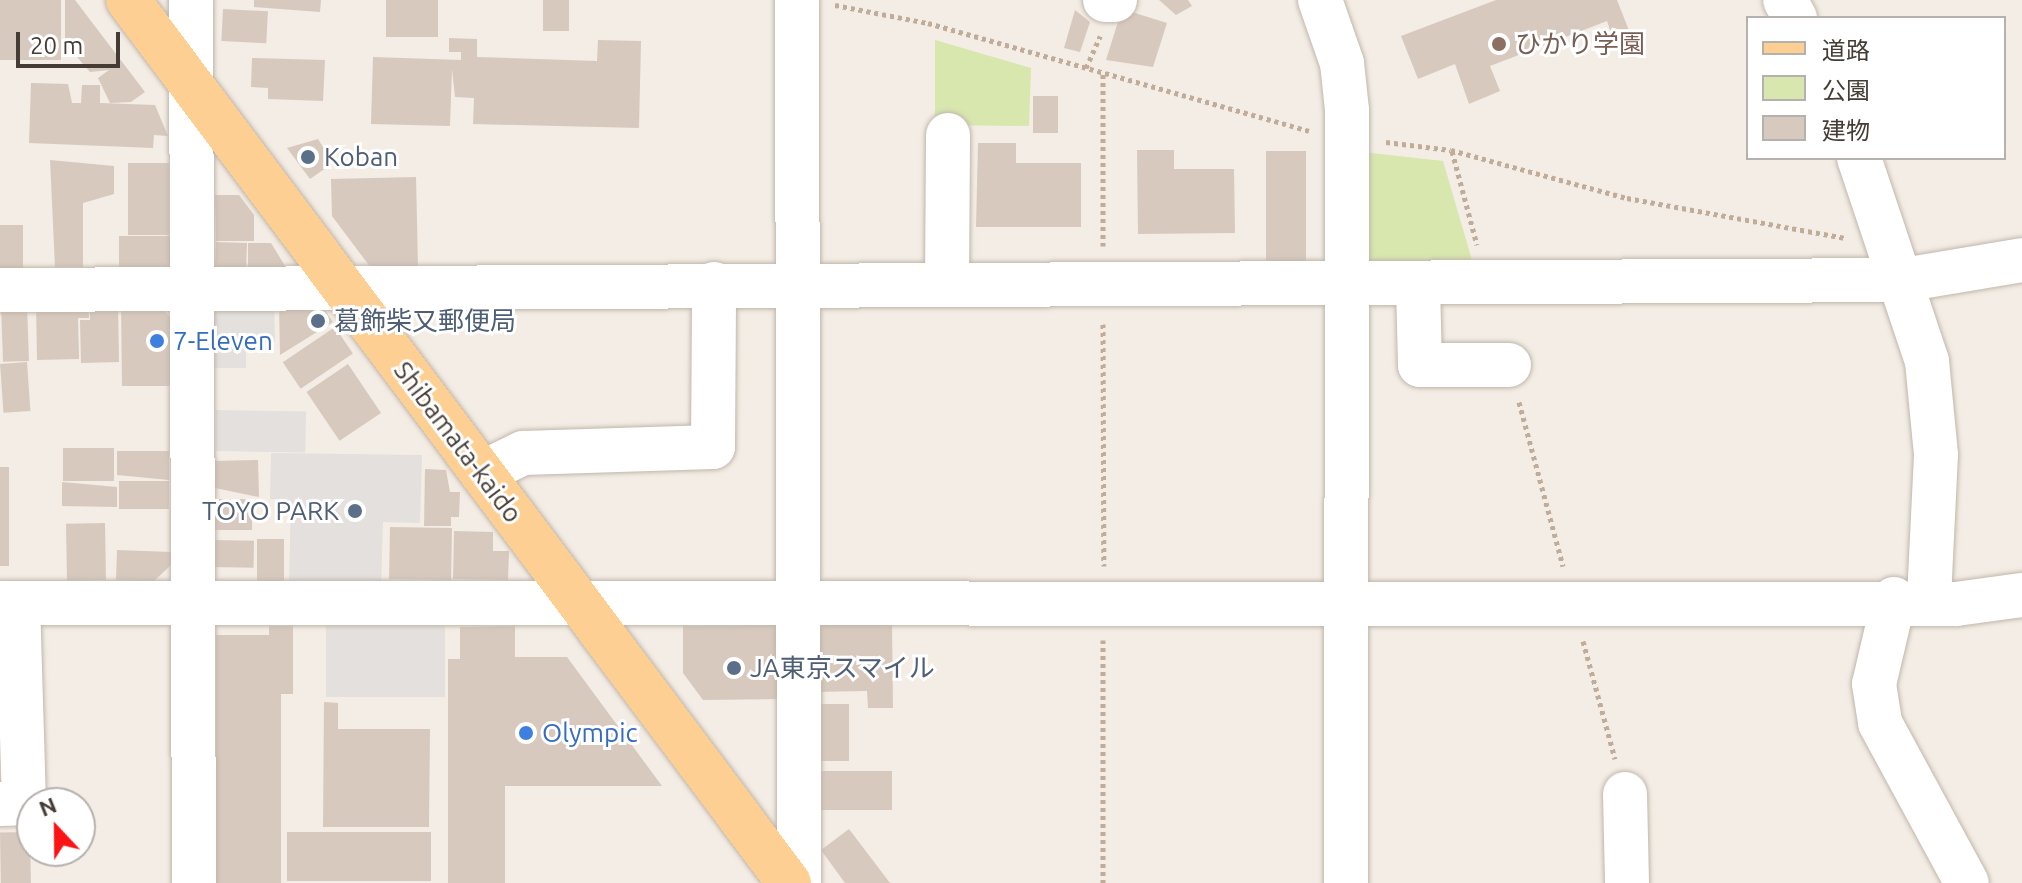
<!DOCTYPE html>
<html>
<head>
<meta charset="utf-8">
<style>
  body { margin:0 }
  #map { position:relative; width:2022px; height:883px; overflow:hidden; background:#f3ede5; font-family:Ubuntu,"Noto Sans JP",sans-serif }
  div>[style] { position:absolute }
  .green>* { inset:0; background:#d7e7ae }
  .parking>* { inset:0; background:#e3e0de; transform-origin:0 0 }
  .building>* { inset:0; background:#d7c9be; transform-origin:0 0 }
  .path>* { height:5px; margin-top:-2.5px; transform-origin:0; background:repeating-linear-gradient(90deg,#c0ac99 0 4px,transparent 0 8px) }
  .roads { filter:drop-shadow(0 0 2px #c1b6ab) drop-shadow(0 0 2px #c1b6ab) }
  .minor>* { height:44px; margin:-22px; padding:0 22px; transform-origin:22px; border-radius:22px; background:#fff }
  .major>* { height:44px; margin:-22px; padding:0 22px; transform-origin:22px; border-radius:22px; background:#fecf93 }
  .dots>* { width:22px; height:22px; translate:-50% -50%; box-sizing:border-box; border:4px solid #fff; border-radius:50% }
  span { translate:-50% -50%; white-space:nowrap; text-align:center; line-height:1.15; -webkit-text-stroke:6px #fff; paint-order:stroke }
  .education-label { font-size:26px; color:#785e54 }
  .left { translate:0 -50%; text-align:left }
  .service-label { font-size:26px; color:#4e5e75 }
  .right { translate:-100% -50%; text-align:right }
  .shop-label { font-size:26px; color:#366cbe }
  .street-label { font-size:26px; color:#453c35 }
  .legend { position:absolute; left:1746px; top:16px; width:260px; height:144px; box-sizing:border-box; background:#fff; border:2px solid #b5b1ae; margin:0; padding:10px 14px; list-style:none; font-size:24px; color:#453c35 }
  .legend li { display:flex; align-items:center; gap:16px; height:40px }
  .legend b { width:40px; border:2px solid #b5b1ae }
  .north { position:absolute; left:16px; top:787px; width:80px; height:80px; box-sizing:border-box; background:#fff; border:2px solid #b5b1ae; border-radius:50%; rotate:338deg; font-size:22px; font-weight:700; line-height:32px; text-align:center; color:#453c35 }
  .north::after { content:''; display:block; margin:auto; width:28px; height:36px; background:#fb1416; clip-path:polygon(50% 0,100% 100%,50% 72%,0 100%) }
  .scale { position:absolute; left:16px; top:32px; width:104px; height:36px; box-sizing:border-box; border:4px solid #453c35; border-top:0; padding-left:10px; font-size:24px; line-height:28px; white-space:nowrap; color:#453c35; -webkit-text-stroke:6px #fff; paint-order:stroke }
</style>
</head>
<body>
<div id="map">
  <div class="green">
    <div style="clip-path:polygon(935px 40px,1031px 68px,1029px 126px,935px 125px)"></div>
    <div style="clip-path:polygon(1362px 152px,1443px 161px,1474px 267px,1362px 267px)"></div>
  </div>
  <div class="parking">
    <div style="clip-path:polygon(274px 303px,275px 342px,246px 343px,246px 368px,212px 368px,211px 305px)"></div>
    <div style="left:216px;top:410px;width:90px;height:41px;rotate:1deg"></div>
    <div style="clip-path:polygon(271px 453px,422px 455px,420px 523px,383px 522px,381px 587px,289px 585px,291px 500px,270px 499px)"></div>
    <div style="left:326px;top:626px;width:119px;height:71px"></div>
  </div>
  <div class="building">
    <div style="left:0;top:0;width:61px;height:60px"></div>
    <div style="clip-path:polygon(65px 0,75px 0,145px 92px,131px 102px,110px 103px,98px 78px,109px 70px,90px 72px,65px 43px)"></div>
    <div style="clip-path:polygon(254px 0,321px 0,320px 12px,254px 7px)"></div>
    <div style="left:386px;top:0;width:52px;height:37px"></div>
    <div style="left:543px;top:0;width:26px;height:31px"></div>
    <div style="clip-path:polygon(1159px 0,1188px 0,1192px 6px,1176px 15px)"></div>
    <div style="clip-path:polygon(1496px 0,1617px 0,1630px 33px,1613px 39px,1607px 21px,1490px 66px,1500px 91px,1469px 104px,1455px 64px,1418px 79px,1401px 36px)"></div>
    <div style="left:223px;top:9px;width:45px;height:32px;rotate:3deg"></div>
    <div style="clip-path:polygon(1122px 9px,1167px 23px,1153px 67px,1106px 60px)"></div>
    <div style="clip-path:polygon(1075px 10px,1090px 22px,1080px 52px,1064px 48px)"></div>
    <div style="clip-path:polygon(449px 38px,477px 39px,477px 57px,597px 61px,598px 40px,641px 41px,639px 128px,473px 124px,474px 98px,455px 97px,452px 69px,450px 126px,371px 124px,373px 57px,461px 60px,461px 52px,449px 52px)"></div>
    <div style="clip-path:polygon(252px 58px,325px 60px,323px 101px,268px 99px,268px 88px,251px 87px)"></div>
    <div style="clip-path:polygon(31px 83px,68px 84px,72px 103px,81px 103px,82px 85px,100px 85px,100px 103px,155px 105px,168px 136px,154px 135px,153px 148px,29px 143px)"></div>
    <div style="left:1033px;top:96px;width:25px;height:37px"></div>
    <div style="clip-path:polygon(318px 139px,333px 163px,310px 179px,287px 148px)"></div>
    <div style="clip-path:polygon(978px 143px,1016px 143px,1016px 163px,1081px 163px,1081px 227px,976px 227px)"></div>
    <div style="clip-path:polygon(1137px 150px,1174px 150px,1174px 169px,1234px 169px,1235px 233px,1138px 234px)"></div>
    <div style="left:1306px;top:151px;width:117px;height:40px;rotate:90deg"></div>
    <div style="clip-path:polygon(50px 160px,114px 166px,114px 194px,83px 203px,83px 267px,55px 267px)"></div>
    <div style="left:128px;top:163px;width:41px;height:72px"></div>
    <div style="clip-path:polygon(416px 177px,418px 267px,371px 268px,332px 216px,331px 179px)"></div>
    <div style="clip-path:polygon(215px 195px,239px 195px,254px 215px,254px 241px,216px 241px)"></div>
    <div style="left:0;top:225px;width:23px;height:47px"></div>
    <div style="left:119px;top:236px;width:53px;height:37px"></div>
    <div style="left:216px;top:242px;width:31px;height:26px;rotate:2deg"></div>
    <div style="clip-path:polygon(248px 243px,271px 243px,287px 269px,248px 268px)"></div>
    <div style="clip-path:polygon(155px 300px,170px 317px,170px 386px,122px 386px,121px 301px)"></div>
    <div style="clip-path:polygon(319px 301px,333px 322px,280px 355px,279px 302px)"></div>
    <div style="clip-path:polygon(118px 302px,119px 362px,81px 363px,80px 320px,90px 320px,90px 303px)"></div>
    <div style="clip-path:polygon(88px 303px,89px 318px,78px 318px,79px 359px,37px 360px,36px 304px)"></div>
    <div style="left:27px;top:304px;width:57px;height:26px;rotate:88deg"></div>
    <div style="left:335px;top:327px;width:32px;height:63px;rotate:56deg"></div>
    <div style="left:27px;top:362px;width:49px;height:27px;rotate:86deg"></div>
    <div style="left:348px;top:364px;width:59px;height:50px;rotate:56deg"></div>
    <div style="left:63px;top:448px;width:51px;height:33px"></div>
    <div style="clip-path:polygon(117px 451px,169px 451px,169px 480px,117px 475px)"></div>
    <div style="clip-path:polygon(258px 460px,259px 497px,215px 488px,214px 461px)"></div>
    <div style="left:0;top:467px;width:9px;height:99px"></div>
    <div style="clip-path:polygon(425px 469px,446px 470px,450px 492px,460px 492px,459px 517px,451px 517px,451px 526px,424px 526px)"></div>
    <div style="left:169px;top:481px;width:28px;height:50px;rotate:90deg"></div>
    <div style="clip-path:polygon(62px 482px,117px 487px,117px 507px,62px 506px)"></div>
    <div style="left:252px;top:499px;width:31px;height:39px;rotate:90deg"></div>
    <div style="left:105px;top:523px;width:57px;height:39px;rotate:89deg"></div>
    <div style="left:390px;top:527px;width:62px;height:52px;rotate:1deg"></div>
    <div style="clip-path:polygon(454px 531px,493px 532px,493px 551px,509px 551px,508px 580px,453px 579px)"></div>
    <div style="left:284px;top:539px;width:42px;height:27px;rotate:90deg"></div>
    <div style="left:213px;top:540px;width:41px;height:27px;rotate:1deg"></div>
    <div style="clip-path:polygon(117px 550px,171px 552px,171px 565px,154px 581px,116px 580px)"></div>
    <div style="clip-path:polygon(892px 623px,893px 708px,868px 708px,867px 691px,812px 692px,811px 624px)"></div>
    <div style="clip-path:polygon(779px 625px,779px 699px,703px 700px,683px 673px,683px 626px)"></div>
    <div style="clip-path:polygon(269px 626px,293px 626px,293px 694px,281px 694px,281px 883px,216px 883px,216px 635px,269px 635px)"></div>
    <div style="clip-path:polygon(515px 626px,515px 657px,567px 657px,662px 786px,505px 786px,505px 883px,448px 883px,448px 659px,460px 659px,460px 627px)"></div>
    <div style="clip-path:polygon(324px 702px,338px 703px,338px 729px,430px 729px,429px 827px,323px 827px)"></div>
    <div style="left:812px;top:704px;width:37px;height:57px"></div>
    <div style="left:892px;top:771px;width:39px;height:74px;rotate:90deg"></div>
    <div style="clip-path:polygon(849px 829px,890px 883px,845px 883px,821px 850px)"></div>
    <div style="left:30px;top:832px;width:51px;height:30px;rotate:89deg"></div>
    <div style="left:431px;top:832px;width:49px;height:144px;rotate:90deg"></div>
  </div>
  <div class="path">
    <div style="left:835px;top:5px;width:95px;rotate:11deg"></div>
    <div style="left:928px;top:23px;width:396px;rotate:15.8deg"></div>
    <div style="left:1086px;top:68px;width:35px;rotate:-66deg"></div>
    <div style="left:1386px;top:142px;width:65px;rotate:7deg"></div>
    <div style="left:1451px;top:150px;width:182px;rotate:15.3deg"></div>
    <div style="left:1627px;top:198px;width:222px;rotate:10.4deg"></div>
    <div style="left:1452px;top:151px;width:97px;rotate:75.1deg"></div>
    <div style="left:1103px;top:246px;width:172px;rotate:-90deg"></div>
    <div style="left:1103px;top:324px;width:242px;rotate:89.8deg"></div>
    <div style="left:1519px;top:402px;width:170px;rotate:75deg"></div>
    <div style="left:1583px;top:641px;width:122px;rotate:74.8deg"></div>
    <div style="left:1103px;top:883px;width:243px;rotate:-90deg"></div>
  </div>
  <div class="roads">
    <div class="minor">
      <div style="left:191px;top:0;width:883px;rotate:89.81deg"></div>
      <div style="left:797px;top:0;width:883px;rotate:89.87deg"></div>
      <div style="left:1105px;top:0;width:10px"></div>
      <div style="left:1320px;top:0;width:67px;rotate:70.8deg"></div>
      <div style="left:1342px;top:63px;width:47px;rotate:83.9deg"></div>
      <div style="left:1347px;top:110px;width:773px;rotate:90.07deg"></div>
      <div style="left:1785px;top:0;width:21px;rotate:61deg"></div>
      <div style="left:1859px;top:158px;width:214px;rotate:71.5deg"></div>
      <div style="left:1927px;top:361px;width:94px;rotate:84.5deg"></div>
      <div style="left:1936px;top:455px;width:143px;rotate:92.8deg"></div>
      <div style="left:947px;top:283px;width:148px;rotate:-89.6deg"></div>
      <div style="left:1418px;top:284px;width:81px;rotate:88.6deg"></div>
      <div style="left:1420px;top:365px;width:89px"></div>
      <div style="left:0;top:290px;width:1903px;rotate:-0.3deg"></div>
      <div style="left:1903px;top:280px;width:121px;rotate:-9.5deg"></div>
      <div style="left:482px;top:473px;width:46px;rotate:-26deg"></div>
      <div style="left:523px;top:453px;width:190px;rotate:-1.8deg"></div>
      <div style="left:713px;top:447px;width:163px;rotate:-89.6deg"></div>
      <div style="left:1894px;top:599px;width:87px;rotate:103.2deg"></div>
      <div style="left:1874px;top:684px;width:39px;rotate:81deg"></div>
      <div style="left:1880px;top:723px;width:182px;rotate:61.5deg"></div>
      <div style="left:0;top:603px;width:1956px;rotate:0.03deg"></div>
      <div style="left:1956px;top:604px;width:67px;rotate:-7.8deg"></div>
      <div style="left:1625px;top:794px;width:89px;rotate:88.7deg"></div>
      <div style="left:0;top:804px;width:24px;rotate:-2deg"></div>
      <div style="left:24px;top:803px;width:200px;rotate:-91.7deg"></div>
    </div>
    <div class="major">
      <div style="left:128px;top:0;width:1103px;rotate:53.18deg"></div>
    </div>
  </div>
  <div class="dots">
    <div style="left:1499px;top:44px;background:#8d6e63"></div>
    <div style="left:308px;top:157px;background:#5c6f8a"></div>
    <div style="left:318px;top:321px;background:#5c6f8a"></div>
    <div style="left:157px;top:341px;background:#3f7fe0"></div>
    <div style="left:355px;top:511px;background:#5c6f8a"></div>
    <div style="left:734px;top:668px;background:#5c6f8a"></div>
    <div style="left:526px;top:733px;background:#3f7fe0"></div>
  </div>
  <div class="education-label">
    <span class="left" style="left:1515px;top:44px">ひかり学園</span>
  </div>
  <div class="service-label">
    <span class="left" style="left:324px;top:157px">Koban</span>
    <span class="left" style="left:334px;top:321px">葛飾柴又郵便局</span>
    <span class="right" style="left:339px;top:511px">TOYO PARK</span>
    <span class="left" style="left:750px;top:668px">JA東京スマイル</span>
  </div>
  <div class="shop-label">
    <span class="left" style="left:173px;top:341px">7-Eleven</span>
    <span class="left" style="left:542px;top:733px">Olympic</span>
  </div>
  <div class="street-label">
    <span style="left:458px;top:442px;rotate:53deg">Shibamata-kaido</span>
  </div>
  <ul class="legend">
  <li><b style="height:10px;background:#fecf93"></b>道路</li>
  <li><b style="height:22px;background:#d7e7ae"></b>公園</li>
  <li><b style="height:22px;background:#d7c9be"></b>建物</li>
  </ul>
  <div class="north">N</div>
  <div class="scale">20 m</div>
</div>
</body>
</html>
